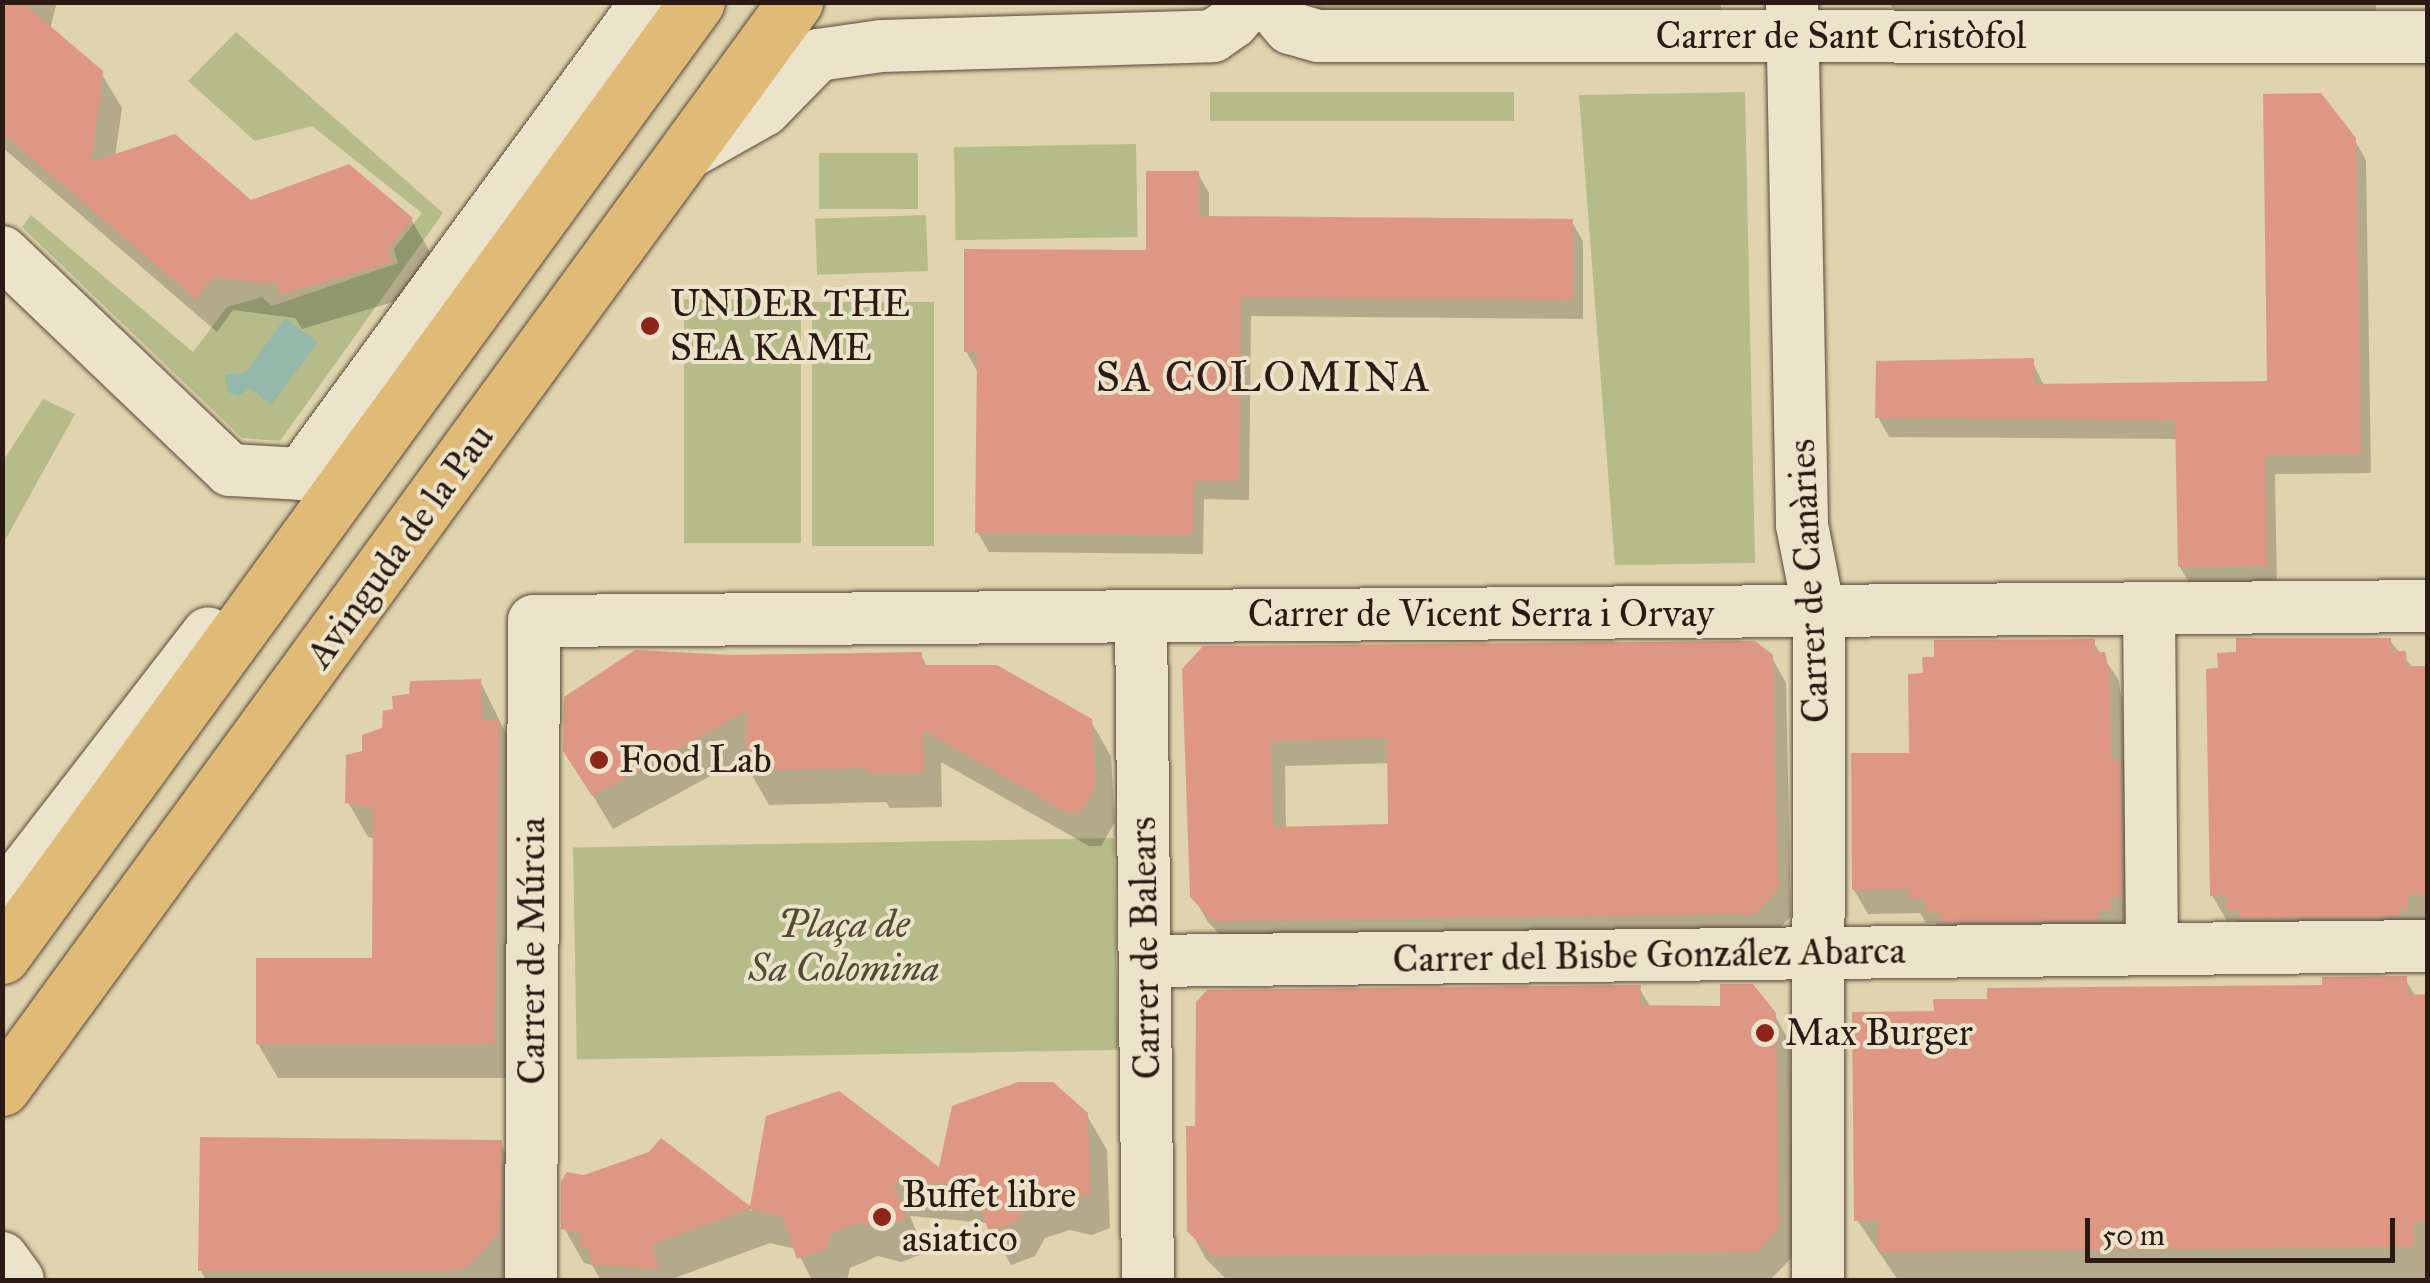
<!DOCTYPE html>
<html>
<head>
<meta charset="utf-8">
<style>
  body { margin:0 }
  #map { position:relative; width:2430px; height:1283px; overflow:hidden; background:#e0d4ae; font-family:"IM FELL Great Primer",serif }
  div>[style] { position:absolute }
  .green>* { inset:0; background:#b5bc89; transform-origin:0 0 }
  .water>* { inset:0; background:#94b8a9 }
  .shadow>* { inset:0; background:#0003 }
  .building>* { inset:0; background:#de9783 }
  .roads { filter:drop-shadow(0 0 2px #58483a) drop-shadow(0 0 2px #58483a) }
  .minor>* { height:52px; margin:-26px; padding:0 26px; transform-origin:26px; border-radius:26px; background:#ebe3ca }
  .major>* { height:55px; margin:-27.5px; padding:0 27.5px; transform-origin:27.5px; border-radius:27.5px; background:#e0ba77 }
  .dots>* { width:28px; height:28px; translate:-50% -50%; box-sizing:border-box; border:5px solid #ebe3ca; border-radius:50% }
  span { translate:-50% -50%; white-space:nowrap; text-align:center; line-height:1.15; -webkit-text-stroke:8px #ebe3ca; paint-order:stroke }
  .street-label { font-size:38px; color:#2a1a13 }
  .poi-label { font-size:38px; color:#2a1a13 }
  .left { translate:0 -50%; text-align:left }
  .park-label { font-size:38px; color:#544b36; font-style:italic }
  .quarter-label { font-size:42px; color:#2a1a13; letter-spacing:2.5px }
  .frame { position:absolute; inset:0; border:5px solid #2a1a13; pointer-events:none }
  .scale { position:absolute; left:2085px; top:1218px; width:310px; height:45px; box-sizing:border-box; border:5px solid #2a1a13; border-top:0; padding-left:12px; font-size:30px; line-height:35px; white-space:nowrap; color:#2a1a13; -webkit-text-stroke:8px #ebe3ca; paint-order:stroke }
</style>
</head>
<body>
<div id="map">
  <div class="green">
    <div style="clip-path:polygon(236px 32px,443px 213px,280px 441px,242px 438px,22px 227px,31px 215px,193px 352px,227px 307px,262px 297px,272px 306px,398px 263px,394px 249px,422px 213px,312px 126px,255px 141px,188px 81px)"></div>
    <div style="left:1210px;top:92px;width:304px;height:29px"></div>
    <div style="clip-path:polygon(1745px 92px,1755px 563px,1615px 565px,1579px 95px)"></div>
    <div style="left:1136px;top:144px;width:93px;height:182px;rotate:89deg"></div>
    <div style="left:819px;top:153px;width:99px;height:56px"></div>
    <div style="left:926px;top:215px;width:56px;height:111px;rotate:88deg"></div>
    <div style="left:684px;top:299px;width:117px;height:244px"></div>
    <div style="left:812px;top:302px;width:122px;height:244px"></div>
    <div style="clip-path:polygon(43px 399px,75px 414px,3px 544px,3px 461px)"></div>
    <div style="left:1114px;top:838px;width:212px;height:541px;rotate:89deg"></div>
  </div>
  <div class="water">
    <div style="clip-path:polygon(285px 318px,318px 342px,271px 405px,250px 388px,238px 396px,228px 392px,225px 375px,246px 372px)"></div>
  </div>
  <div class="shadow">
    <div style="clip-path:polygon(2px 2px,57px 2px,50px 29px,101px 73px,122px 108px,115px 157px,250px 203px,411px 219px,431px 254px,406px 286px,410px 297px,302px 329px,295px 318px,233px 310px,217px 332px,2px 147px)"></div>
    <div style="clip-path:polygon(1313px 2px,1721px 2px,1721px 10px,1318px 12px)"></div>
    <div style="clip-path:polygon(1887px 2px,2376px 2px,2376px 18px,1899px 14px)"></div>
    <div style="clip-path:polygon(2354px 139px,2366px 160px,2371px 473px,2275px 474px,2277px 585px,2191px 586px,2180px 567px,2178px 439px,1889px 437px,1878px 417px,2032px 361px,2044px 386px,2269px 384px)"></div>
    <div style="clip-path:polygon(1198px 174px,1209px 193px,1209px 219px,1572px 222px,1583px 241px,1583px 319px,1251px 316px,1249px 500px,1204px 499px,1203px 554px,989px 552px,978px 533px,977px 371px,966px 351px,1148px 253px)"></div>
    <div style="clip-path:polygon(2389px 640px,2414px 669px,2428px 673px,2428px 920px,2244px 935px,2235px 920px,2227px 921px,2212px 895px)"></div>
    <div style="clip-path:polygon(2093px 642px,2118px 679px,2122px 698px,2124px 771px,2133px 787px,2134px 921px,2123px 921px,2124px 934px,1943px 937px,1935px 923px,1926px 923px,1920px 913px,1868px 914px,1854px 890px,1911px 756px)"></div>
    <div style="clip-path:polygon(921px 655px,928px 668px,1090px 720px,1111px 756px,1115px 822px,1101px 846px,1089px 846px,941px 762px,942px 807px,890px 808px,886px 802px,769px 805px,749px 770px,749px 755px,613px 829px,587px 786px,733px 657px)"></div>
    <div style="clip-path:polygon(evenodd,1771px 656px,1786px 683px,1791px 916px,1770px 939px,1230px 946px,1208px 922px,1193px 896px,1185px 670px,1771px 656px,1390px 763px,1391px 827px,1286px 829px,1285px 766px,1390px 763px)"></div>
    <div style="clip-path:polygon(480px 681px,518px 758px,513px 1078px,278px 1078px,258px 1044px,375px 961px,376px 839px,368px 837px,348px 802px,365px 753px)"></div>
    <div style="clip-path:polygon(2405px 979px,2416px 997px,2428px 996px,2428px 1280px,1898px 1280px,1857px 1220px,1936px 1013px)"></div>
    <div style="clip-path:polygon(1639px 988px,1651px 1008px,1774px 1014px,1790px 1043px,1793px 1256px,1772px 1278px,1227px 1280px,1206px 1259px,1190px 1230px)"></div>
    <div style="clip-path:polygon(1086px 1114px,1107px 1150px,1110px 1228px,1092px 1235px,1070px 1230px,1045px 1238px,1035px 1256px,1011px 1265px,988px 1223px,910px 1216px,925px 1253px,901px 1262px,878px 1256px,850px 1268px,847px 1280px,812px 1280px,796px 1249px,770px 1243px,669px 1280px,601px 1280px,592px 1265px,584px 1263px,564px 1228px,584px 1178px,651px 1154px,661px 1142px,752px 1211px,768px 1118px,940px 1171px)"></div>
    <div style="clip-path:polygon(500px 1143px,520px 1177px,506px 1280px,206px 1280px,201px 1271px)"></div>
  </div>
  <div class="building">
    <div style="clip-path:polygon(2px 2px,22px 2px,103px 71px,91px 162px,175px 134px,251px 200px,349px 164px,413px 218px,388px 250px,392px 262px,280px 295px,278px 284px,213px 277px,196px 299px,2px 133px)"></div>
    <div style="clip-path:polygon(2321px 93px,2356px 138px,2361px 454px,2265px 455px,2267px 566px,2178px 567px,2175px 420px,1875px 418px,1876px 361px,2034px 358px,2034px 384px,2267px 381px,2263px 94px)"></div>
    <div style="clip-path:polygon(1146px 171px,1199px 171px,1199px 216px,1573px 219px,1573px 300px,1241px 297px,1239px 481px,1194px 481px,1193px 535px,975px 533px,977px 352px,964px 352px,964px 249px,1146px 250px)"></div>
    <div style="clip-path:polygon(2236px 638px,2391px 638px,2391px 651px,2406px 651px,2407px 666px,2426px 666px,2427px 895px,2408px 895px,2407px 909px,2400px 909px,2400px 916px,2239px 918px,2239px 910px,2226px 910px,2226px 895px,2210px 896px,2206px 669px,2218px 668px,2217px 653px,2236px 652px)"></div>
    <div style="clip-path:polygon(2095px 639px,2095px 652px,2105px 652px,2109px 671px,2112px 760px,2120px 760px,2122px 897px,2110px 897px,2111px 910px,2098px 910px,2099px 920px,1941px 922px,1941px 913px,1926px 913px,1925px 899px,1909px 899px,1909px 889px,1852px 890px,1851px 753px,1909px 753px,1908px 674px,1923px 673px,1922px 657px,1934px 657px,1934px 640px)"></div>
    <div style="clip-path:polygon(evenodd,1755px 641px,1773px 655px,1778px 890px,1755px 914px,1213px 921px,1190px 897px,1182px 669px,1203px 646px,1755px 641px,1387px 738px,1388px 824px,1273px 827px,1271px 741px,1387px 738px)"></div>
    <div style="clip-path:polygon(635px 650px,733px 655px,922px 652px,922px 665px,997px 665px,1092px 719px,1096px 786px,1081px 813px,1067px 813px,923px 730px,924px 773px,867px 774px,867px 768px,746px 771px,747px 711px,592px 796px,563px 751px,564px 697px)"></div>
    <div style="clip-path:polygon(481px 679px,482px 719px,499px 721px,495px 1044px,256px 1044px,256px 958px,372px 958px,373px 808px,345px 803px,346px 755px,362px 751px,362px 735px,382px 728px,383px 711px,393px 709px,392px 696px,409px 694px,410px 681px)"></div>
    <div style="clip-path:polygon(2407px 976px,2407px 995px,2428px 994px,2428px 1221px,2413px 1222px,2414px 1247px,1878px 1252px,1878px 1220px,1854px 1221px,1852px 1012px,1934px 1011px,1933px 999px,1987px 999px,1987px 988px,2322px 985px,2322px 977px)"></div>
    <div style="clip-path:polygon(1720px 984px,1753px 984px,1776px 1013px,1779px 1228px,1757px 1252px,1212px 1256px,1187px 1231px,1186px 1126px,1195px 1126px,1196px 1002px,1207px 990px,1641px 985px,1640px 1005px,1720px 1006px)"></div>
    <div style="clip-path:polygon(1018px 1082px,1053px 1082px,1088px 1113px,1091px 1193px,1071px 1201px,1050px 1196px,1026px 1204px,1016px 1222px,989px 1232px,974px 1191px,946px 1184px,893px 1182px,907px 1218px,880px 1228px,857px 1223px,831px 1233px,827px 1249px,797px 1259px,783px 1217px,749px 1209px,651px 1245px,660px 1269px,592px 1265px,589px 1249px,579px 1247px,581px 1233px,561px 1229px,561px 1182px,567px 1172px,584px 1175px,649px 1152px,661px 1138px,750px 1206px,766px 1116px,839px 1091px,939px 1167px,952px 1106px)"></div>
    <div style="clip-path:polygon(200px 1137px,502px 1140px,499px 1233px,468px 1266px,456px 1271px,198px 1271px)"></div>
  </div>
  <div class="roads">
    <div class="minor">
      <div style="left:1268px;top:2px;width:34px;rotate:50deg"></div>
      <div style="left:1290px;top:28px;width:29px;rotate:16deg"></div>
      <div style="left:1318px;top:36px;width:1110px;rotate:0.05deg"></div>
      <div style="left:1792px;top:2px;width:523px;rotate:88.9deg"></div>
      <div style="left:1802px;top:525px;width:89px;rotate:78.9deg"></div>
      <div style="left:1819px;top:612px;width:668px;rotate:90.09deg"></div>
      <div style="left:686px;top:154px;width:90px;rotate:-29.4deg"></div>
      <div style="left:764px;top:110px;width:77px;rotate:-45.5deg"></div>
      <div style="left:818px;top:55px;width:64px;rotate:-8.1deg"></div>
      <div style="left:881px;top:46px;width:332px;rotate:-1.7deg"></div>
      <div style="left:1213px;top:36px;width:24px;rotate:-35deg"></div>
      <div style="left:1233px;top:22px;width:26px;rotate:-50deg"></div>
      <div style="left:2px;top:252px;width:315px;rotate:43.7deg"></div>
      <div style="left:230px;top:470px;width:71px;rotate:3.2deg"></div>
      <div style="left:301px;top:474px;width:585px;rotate:-53.76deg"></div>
      <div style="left:2149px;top:608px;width:341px;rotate:89.5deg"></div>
      <div style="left:1141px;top:616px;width:664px;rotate:89.4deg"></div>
      <div style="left:2px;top:900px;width:337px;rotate:-52.3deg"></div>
      <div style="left:1145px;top:961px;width:1283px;rotate:-0.67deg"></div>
      <div style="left:2px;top:1258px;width:27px;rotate:54deg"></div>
      <div style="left:531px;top:1280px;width:659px;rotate:-89.74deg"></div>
      <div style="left:534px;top:621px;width:1894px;rotate:-0.45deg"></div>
    </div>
    <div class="major">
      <div style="left:2px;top:956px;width:1180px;rotate:-53.93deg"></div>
      <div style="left:2px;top:1088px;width:1345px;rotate:-53.86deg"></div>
    </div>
  </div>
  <div class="dots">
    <div style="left:650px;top:326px;background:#8f2418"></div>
    <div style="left:599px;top:760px;background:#8f2418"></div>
    <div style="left:1765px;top:1033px;background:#8f2418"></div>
    <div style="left:882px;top:1217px;background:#8f2418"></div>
  </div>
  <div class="street-label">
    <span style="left:1841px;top:36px">Carrer de Sant Cristòfol</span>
    <span style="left:400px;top:546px;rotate:-54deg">Avinguda de la Pau</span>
    <span style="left:1809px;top:581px;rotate:-93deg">Carrer de Canàries</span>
    <span style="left:1481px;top:614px">Carrer de Vicent Serra i Orvay</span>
    <span style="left:1145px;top:948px;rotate:-91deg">Carrer de Balears</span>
    <span style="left:532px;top:951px;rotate:-90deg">Carrer de Múrcia</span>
    <span style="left:1649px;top:955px;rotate:-1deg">Carrer del Bisbe González Abarca</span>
  </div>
  <div class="poi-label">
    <span class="left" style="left:670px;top:326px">UNDER THE<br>SEA KAME</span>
    <span class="left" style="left:619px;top:760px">Food Lab</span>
    <span class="left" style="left:1785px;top:1033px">Max Burger</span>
    <span class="left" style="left:902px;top:1217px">Buffet libre<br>asiatico</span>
  </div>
  <div class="park-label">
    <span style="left:844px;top:947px">Plaça de<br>Sa Colomina</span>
  </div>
  <div class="quarter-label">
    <span style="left:1264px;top:377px">SA COLOMINA</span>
  </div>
  <div class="frame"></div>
  <div class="scale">50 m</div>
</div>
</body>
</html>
